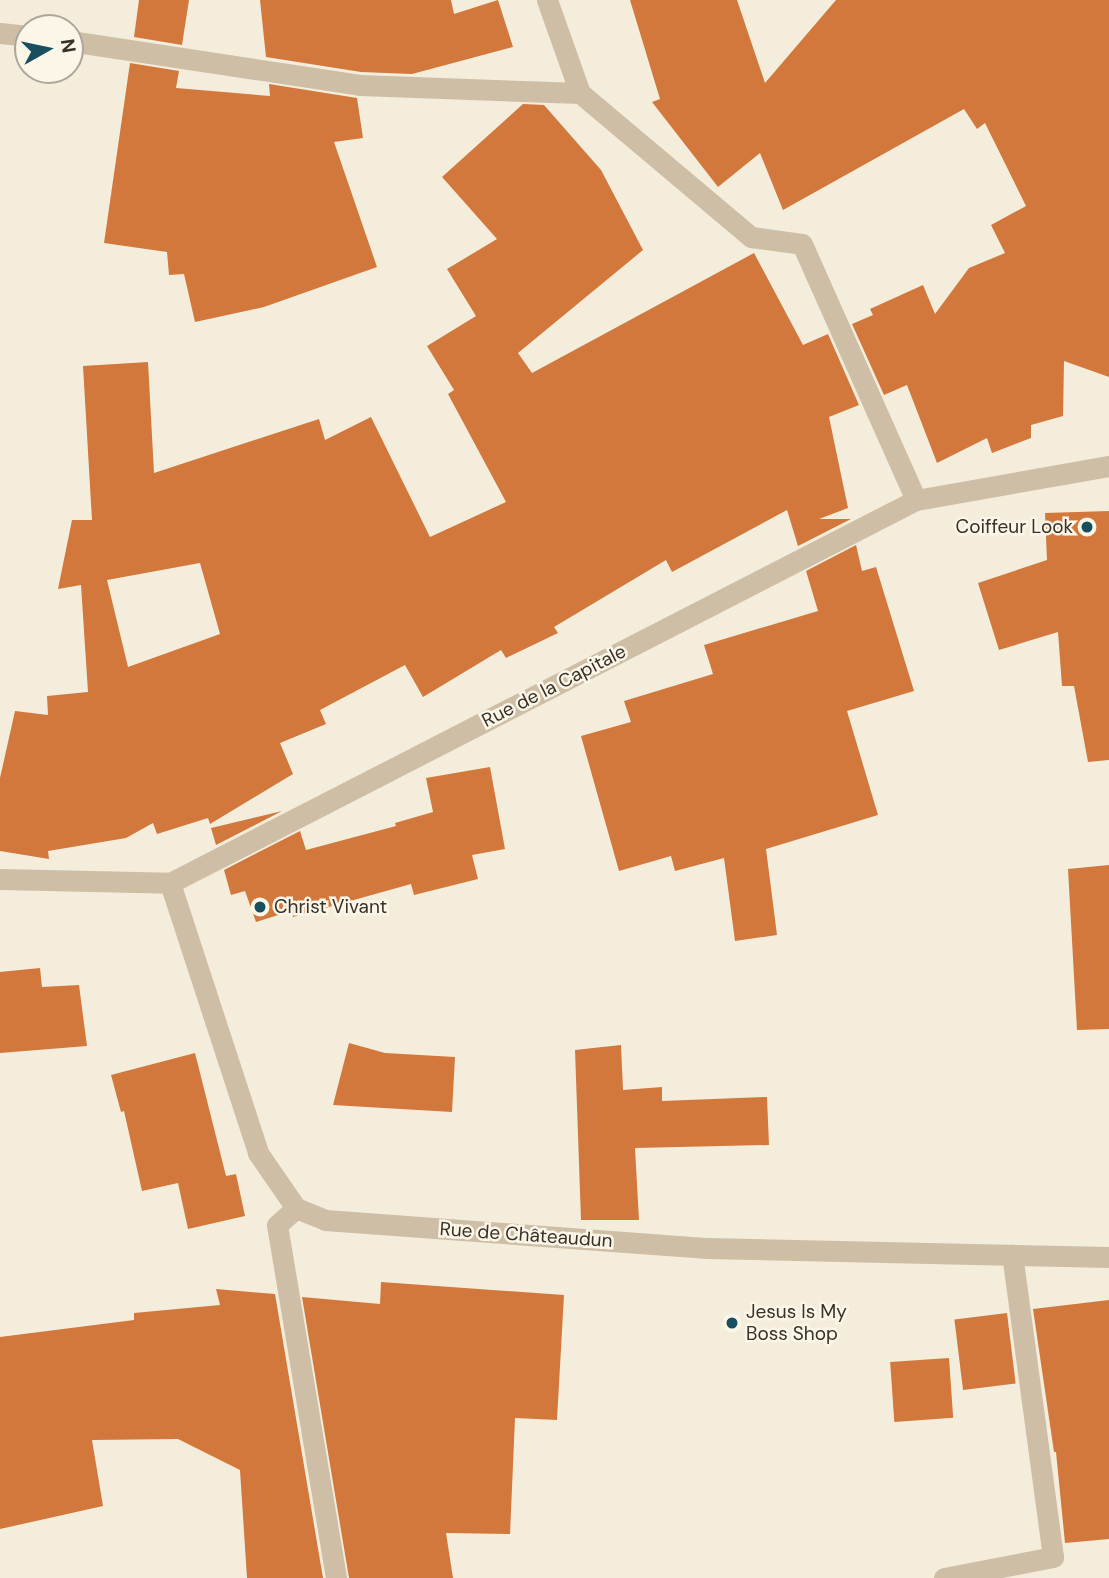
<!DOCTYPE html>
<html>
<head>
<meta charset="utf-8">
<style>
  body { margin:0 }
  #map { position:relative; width:1109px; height:1578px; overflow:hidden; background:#f4eddb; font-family:"DM Sans",sans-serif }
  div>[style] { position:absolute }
  .building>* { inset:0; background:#d2783c; transform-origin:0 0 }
  .minor>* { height:21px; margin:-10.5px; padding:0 10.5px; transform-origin:10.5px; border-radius:10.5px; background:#cebea6 }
  .dots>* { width:19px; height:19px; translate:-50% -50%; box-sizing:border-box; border:4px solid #fbf6e8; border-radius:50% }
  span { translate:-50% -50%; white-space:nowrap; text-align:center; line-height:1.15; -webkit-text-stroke:5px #fbf6e8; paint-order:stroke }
  .poi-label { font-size:19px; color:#393027 }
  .right { translate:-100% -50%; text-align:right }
  .left { translate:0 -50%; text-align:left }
  .street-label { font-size:19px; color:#393027 }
  .north { position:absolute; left:14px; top:14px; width:70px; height:70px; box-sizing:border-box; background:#fbf6e8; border:2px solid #ada79b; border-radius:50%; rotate:81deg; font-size:19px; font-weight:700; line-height:28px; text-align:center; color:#393027 }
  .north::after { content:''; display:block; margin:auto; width:24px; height:32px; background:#184f5f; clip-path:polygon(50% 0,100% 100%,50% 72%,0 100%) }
</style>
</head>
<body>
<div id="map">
  <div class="building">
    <div style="clip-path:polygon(139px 0,189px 0,182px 45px,134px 37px)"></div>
    <div style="clip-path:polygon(260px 0,451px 0,454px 14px,498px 0,513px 47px,412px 74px,361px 72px,266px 57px)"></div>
    <div style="clip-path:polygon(630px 0,737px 0,765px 83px,836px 0,1109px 0,1109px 377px,1064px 361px,1063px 416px,1031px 425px,1031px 438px,992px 453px,987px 438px,937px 463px,907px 385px,884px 395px,852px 324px,873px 315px,870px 309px,923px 285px,935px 314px,969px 268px,1005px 253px,991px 225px,1026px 206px,985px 123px,977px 129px,964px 109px,783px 210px,760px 153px,718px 187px,652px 102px,660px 99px)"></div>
    <div style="clip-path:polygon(130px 63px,179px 71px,176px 88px,270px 96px,269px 84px,357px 98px,363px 138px,334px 142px,377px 267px,264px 307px,195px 322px,184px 274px,169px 275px,167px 252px,104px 243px)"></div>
    <div style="clip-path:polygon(evenodd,523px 104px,544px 105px,601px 170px,643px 250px,518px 353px,532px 373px,754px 253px,803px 345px,828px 334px,859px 405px,829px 417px,848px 508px,819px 519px,851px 519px,798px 546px,787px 510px,672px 572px,666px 560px,554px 627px,558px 633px,506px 658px,501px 650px,423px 697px,405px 665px,320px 710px,326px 724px,280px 743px,293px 774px,210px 824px,208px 818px,157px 834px,153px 823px,126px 838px,48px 851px,49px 859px,0 851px,0 778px,15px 711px,48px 715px,47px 696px,88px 692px,81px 585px,58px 589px,72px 520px,92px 520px,83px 366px,148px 362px,154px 473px,319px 419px,325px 440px,371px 417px,430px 537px,506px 502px,448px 394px,454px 390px,427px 346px,476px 316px,447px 269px,497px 239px,442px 177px,523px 104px,200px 563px,220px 634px,128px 667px,107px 580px,200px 563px)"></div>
    <div style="clip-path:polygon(1109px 511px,1109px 760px,1088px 762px,1074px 686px,1062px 686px,1058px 632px,999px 650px,978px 583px,1047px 560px,1045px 513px)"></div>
    <div style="clip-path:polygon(856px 545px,862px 571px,876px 567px,914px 691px,847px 711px,878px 815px,766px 849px,777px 935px,735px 941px,724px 858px,675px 871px,671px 856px,619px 871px,581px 736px,631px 722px,624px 701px,713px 674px,704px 645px,818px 611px,806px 571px)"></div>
    <div style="clip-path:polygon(490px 767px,505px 849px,472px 855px,478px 879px,414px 895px,411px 884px,293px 917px,291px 911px,256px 922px,245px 891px,231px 895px,224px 870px,300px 831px,306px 850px,396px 826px,395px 823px,433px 812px,426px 778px)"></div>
    <div style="clip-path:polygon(282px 811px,216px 845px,211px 828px)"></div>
    <div style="clip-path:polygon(1109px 865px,1109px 1029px,1077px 1030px,1068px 869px)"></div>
    <div style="clip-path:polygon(40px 968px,42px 987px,79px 985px,87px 1046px,0 1053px,0 972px)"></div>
    <div style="clip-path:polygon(349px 1043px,385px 1053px,455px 1057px,452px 1112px,333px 1105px)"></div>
    <div style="clip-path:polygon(621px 1045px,623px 1090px,662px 1087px,662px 1101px,767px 1097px,769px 1145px,635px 1148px,639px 1220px,581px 1220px,575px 1050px)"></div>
    <div style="clip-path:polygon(195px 1053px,226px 1176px,236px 1174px,245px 1216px,188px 1229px,178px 1183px,142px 1191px,124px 1111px,121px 1112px,111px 1075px)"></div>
    <div style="clip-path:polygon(381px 1282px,564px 1295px,557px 1420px,515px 1418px,510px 1534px,446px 1533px,453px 1578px,349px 1578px,302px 1297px,380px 1304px)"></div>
    <div style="clip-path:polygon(216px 1289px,275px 1294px,323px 1578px,247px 1578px,240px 1470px,178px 1439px,92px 1440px,103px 1506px,0 1529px,0 1337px,134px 1320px,134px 1313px,220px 1305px)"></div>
    <div style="clip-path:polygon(1109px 1300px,1109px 1539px,1065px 1543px,1056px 1452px,1054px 1452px,1033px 1309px)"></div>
    <div style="left:1007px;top:1313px;width:71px;height:53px;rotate:83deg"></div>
    <div style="left:949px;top:1358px;width:60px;height:59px;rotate:86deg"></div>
  </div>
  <div class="minor">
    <div style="left:547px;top:0;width:99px;rotate:70.5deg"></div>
    <div style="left:580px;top:93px;width:224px;rotate:40.1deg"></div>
    <div style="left:751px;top:237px;width:51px;rotate:7.8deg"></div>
    <div style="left:802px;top:244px;width:280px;rotate:66deg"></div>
    <div style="left:0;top:33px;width:28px;rotate:6deg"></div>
    <div style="left:70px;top:41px;width:293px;rotate:8.6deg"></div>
    <div style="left:360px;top:85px;width:220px;rotate:2.1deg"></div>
    <div style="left:0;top:879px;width:170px;rotate:1.3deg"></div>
    <div style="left:170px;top:883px;width:839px;rotate:-27.18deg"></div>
    <div style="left:916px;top:500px;width:196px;rotate:-10deg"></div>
    <div style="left:170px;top:883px;width:284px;rotate:71.9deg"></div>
    <div style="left:258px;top:1153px;width:67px;rotate:55.4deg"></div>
    <div style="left:296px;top:1208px;width:31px;rotate:22deg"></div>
    <div style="left:325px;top:1220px;width:384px;rotate:4.2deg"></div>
    <div style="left:708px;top:1248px;width:401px;rotate:1.3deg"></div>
    <div style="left:296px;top:1208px;width:25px;rotate:138deg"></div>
    <div style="left:277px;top:1225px;width:358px;rotate:80.5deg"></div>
    <div style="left:944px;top:1578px;width:111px;rotate:-10.9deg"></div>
    <div style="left:1053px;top:1557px;width:305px;rotate:-97.7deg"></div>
  </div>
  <div class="dots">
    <div style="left:1087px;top:527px;background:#184f5f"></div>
    <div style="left:260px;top:907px;background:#184f5f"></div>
    <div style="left:732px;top:1323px;background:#184f5f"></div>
  </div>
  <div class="poi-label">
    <span class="right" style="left:1073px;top:527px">Coiffeur Look</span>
    <span class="left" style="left:274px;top:907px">Christ Vivant</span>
    <span class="left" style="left:746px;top:1323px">Jesus Is My<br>Boss Shop</span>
  </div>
  <div class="street-label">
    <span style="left:554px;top:686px;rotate:-27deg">Rue de la Capitale</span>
    <span style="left:526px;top:1235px;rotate:4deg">Rue de Châteaudun</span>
  </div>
  <div class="north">N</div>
</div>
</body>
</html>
